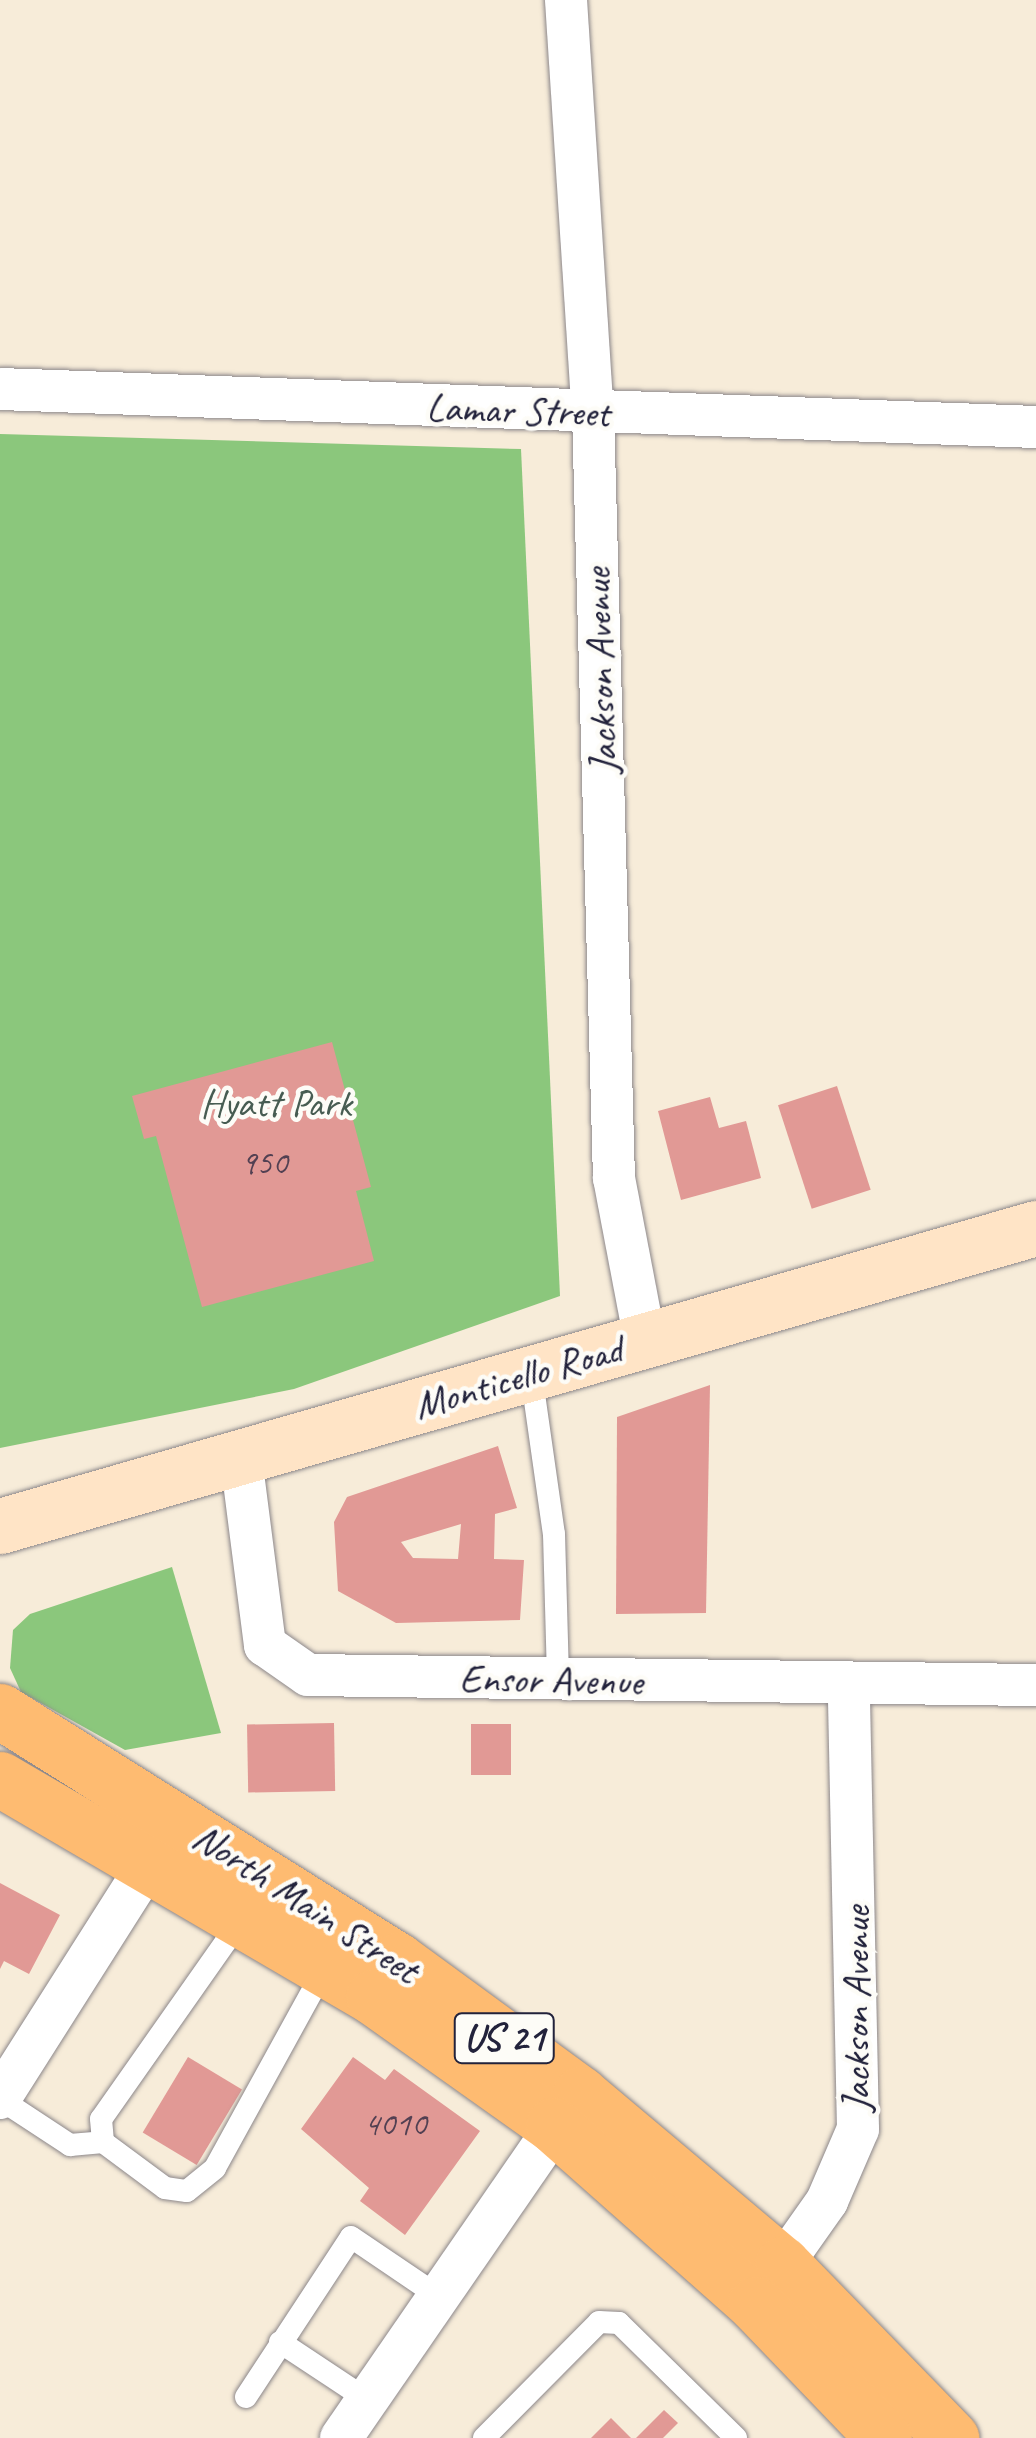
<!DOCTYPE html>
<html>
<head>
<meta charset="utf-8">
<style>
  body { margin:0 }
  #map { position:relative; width:1036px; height:2438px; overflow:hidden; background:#f7ecd9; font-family:Caveat,sans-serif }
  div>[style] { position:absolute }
  .green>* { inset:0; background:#8bc77c }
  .building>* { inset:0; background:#e19995; transform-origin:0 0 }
  .roads { filter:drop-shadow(0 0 2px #8c878a) drop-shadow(0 0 2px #8c878a) }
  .service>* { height:22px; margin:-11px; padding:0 11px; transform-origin:11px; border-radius:11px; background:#fff }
  .minor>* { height:42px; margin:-21px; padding:0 21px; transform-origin:21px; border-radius:21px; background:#fff }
  .secondary>* { height:55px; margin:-27.5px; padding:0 27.5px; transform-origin:27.5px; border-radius:27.5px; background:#ffe4c6 }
  .primary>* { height:55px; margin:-27.5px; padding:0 27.5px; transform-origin:27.5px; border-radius:27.5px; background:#febb71 }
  span { translate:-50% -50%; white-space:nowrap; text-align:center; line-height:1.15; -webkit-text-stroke:9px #fdfcf7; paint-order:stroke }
  .number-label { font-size:35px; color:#524052 }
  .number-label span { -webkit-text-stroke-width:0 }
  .shield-label span { padding:2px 8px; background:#fdfcf7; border:2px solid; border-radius:8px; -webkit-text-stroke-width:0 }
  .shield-label { font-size:38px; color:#22223b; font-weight:700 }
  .street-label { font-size:40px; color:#22223b }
  .park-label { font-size:40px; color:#475c52 }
</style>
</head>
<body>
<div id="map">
  <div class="green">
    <div style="clip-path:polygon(0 434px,521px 449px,560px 1296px,294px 1389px,0 1448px)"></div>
    <div style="clip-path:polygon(172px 1567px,221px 1733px,125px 1750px,21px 1692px,10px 1668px,13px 1630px,30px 1614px)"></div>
  </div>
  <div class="building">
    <div style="clip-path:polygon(332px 1042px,371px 1187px,356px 1191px,374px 1261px,202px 1307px,156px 1136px,144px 1139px,132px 1096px)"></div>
    <div style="left:837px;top:1086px;width:109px;height:62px;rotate:72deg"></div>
    <div style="clip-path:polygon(710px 1097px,719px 1128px,746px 1121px,761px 1178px,681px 1200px,658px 1111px)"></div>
    <div style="clip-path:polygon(710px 1385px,706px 1613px,616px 1614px,617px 1417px)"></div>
    <div style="clip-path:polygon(evenodd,498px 1446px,517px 1508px,495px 1514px,494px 1559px,524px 1560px,520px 1620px,396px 1623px,338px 1591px,334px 1522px,347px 1497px,498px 1446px,461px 1524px,458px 1559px,413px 1558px,401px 1542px,461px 1524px)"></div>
    <div style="left:334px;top:1723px;width:68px;height:87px;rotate:89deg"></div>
    <div style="left:471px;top:1724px;width:40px;height:51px"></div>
    <div style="clip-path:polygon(0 1883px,60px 1915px,29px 1974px,4px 1961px,0 1969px)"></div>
    <div style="left:188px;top:2057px;width:63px;height:88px;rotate:31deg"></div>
    <div style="clip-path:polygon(353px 2057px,385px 2080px,394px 2069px,480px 2131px,405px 2235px,360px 2201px,369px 2188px,301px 2129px)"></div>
    <div style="clip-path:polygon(664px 2410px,678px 2423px,663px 2438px,636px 2438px)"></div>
    <div style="clip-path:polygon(611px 2418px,631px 2438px,591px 2438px)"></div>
  </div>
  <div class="roads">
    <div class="service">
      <div style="left:531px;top:1373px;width:163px;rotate:81.9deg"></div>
      <div style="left:554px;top:1534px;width:146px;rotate:88.4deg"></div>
      <div style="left:241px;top:1920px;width:243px;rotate:125.1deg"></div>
      <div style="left:101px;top:2119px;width:23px;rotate:85deg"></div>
      <div style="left:103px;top:2142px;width:77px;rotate:36.6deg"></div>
      <div style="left:165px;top:2188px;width:22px;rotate:8deg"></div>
      <div style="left:187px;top:2191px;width:36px;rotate:-39deg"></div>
      <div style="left:215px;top:2168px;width:228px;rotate:-61.2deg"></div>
      <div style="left:0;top:2099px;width:84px;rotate:33.3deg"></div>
      <div style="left:70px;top:2145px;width:33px;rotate:-5deg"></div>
      <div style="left:280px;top:2342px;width:103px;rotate:33.5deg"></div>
      <div style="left:246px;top:2397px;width:191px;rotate:-56.7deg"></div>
      <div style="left:351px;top:2237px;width:105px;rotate:34.1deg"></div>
      <div style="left:484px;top:2438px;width:163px;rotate:-45.2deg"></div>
      <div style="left:599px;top:2322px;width:20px;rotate:3deg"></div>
      <div style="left:619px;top:2323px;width:164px;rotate:44.5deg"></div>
    </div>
    <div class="minor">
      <div style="left:566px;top:0;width:414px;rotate:86.3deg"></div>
      <div style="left:593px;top:413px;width:765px;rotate:88.43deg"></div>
      <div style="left:614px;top:1178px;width:165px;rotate:79.2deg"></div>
      <div style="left:0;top:389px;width:1037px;rotate:2.1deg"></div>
      <div style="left:241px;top:1458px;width:189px;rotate:82.7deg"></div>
      <div style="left:265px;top:1645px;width:52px;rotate:34.9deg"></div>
      <div style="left:308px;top:1675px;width:728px;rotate:0.79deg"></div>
      <div style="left:0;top:2098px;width:304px;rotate:-57.6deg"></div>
      <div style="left:765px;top:2289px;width:108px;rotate:-54.8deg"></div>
      <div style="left:827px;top:2201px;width:78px;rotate:-66.7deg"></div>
      <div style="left:858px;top:2129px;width:443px;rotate:-91.2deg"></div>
      <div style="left:341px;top:2438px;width:408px;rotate:-55.4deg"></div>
    </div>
    <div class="secondary">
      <div style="left:0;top:1526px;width:1078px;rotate:-16.05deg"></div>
    </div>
    <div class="primary">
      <div style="left:0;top:1711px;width:469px;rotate:32.1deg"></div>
      <div style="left:397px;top:1960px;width:227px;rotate:36.2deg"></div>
      <div style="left:580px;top:2094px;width:264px;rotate:40.1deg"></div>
      <div style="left:782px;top:2264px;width:243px;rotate:45.8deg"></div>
      <div style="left:0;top:1779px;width:432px;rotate:30.3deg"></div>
      <div style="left:373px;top:1997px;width:221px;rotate:35.4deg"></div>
      <div style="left:553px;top:2125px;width:270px;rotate:41.5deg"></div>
      <div style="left:755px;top:2304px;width:186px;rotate:46.1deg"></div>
    </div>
  </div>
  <div class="number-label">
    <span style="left:264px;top:1163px">950</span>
    <span style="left:395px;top:2124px">4010</span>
  </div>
  <div class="shield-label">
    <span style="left:504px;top:2038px">US 21</span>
  </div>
  <div class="street-label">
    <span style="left:518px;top:410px;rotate:2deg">Lamar Street</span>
    <span style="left:600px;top:671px;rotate:-92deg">Jackson Avenue</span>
    <span style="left:518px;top:1377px;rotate:-16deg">Monticello Road</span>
    <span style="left:551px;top:1680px;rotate:1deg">Ensor Avenue</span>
    <span style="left:306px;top:1903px;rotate:33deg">North Main Street</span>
    <span style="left:856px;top:2009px;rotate:-90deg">Jackson Avenue</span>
  </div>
  <div class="park-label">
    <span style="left:276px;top:1103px">Hyatt Park</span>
  </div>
</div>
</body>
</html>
